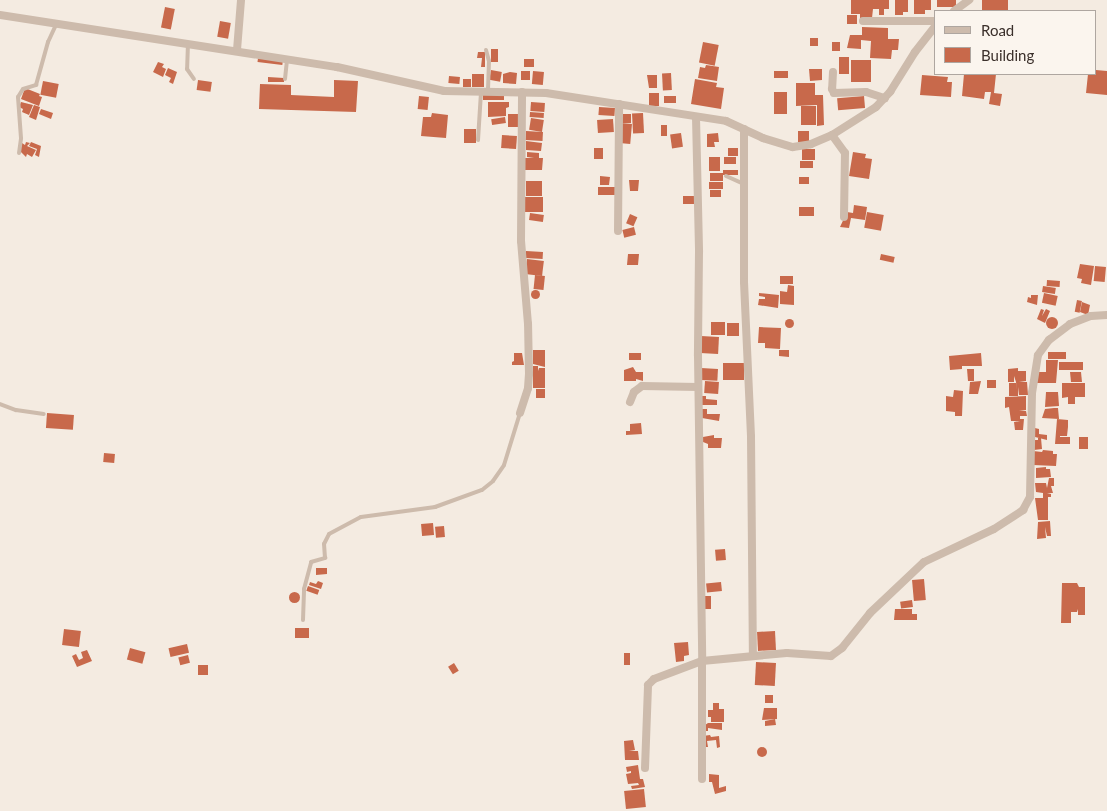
<!DOCTYPE html>
<html>
<head>
<meta charset="utf-8">
<style>
  body { margin:0 }
  #map { position:relative; width:1107px; height:811px; overflow:hidden; background:#f4ebe1; font-family:Lato,sans-serif }
  div>[style] { position:absolute }
  .building>* { inset:0; background:#c8694b; transform-origin:0 0 }
  .round { border-radius:50% }
  .service>* { height:4px; margin:-2px; padding:0 2px; transform-origin:2px; border-radius:2px; background:#cdbbac }
  .minor>* { height:8px; margin:-4px; padding:0 4px; transform-origin:4px; border-radius:4px; background:#cdbbac }
  span { translate:-50% -50%; white-space:nowrap; text-align:center; line-height:1.15; -webkit-text-stroke:4.5px #fbf5ee; paint-order:stroke }
  .legend { position:absolute; left:934px; top:10px; width:162px; height:65px; box-sizing:border-box; background:#fbf5ee; border:1px solid #aea6a0; margin:0; padding:6px 9px; list-style:none; font-size:15px; color:#3b302b }
  .legend li { display:flex; align-items:center; gap:10px; height:25px }
  .legend b { width:25px; border:1px solid #aea6a0 }
</style>
</head>
<body>
<div id="map">
  <div class="building">
    <div style="clip-path:polygon(851px 0,889px 0,889px 9px,884px 9px,884px 15px,879px 15px,879px 9px,873px 9px,872px 18px,860px 18px,860px 14px,851px 14px)"></div>
    <div style="clip-path:polygon(895px 0,908px 0,908px 12px,903px 12px,903px 15px,895px 15px)"></div>
    <div style="clip-path:polygon(914px 0,931px 0,931px 10px,925px 10px,925px 14px,914px 14px)"></div>
    <div style="left:937px;top:0;width:19px;height:7px"></div>
    <div style="left:982px;top:0;width:26px;height:11px"></div>
    <div style="left:165px;top:7px;width:10px;height:21px;rotate:11deg"></div>
    <div style="left:847px;top:15px;width:10px;height:9px"></div>
    <div style="left:220px;top:21px;width:11px;height:16px;rotate:10deg"></div>
    <div style="clip-path:polygon(862px 27px,888px 28px,888px 39px,899px 39px,898px 50px,892px 50px,891px 59px,870px 58px,871px 41px,861px 40px,861px 49px,847px 48px,850px 35px,862px 35px)"></div>
    <div style="left:810px;top:38px;width:8px;height:8px"></div>
    <div style="left:703px;top:42px;width:16px;height:21px;rotate:11deg"></div>
    <div style="left:832px;top:42px;width:8px;height:9px"></div>
    <div style="left:491px;top:49px;width:7px;height:13px"></div>
    <div style="clip-path:polygon(478px 52px,485px 52px,485px 67px,481px 67px,482px 58px,477px 58px)"></div>
    <div style="left:839px;top:57px;width:10px;height:17px"></div>
    <div style="left:258px;top:58px;width:25px;height:4px;rotate:7deg"></div>
    <div style="left:524px;top:59px;width:10px;height:8px"></div>
    <div style="left:851px;top:60px;width:20px;height:22px"></div>
    <div style="clip-path:polygon(158px 62px,164px 64px,162px 67px,166px 69px,163px 77px,153px 72px)"></div>
    <div style="clip-path:polygon(706px 65px,719px 67px,717px 81px,698px 78px,700px 67px,705px 68px)"></div>
    <div style="clip-path:polygon(168px 68px,177px 72px,173px 84px,169px 82px,171px 78px,165px 75px)"></div>
    <div style="clip-path:polygon(809px 69px,822px 69px,822px 80px,810px 81px)"></div>
    <div style="left:491px;top:70px;width:11px;height:10px;rotate:10deg"></div>
    <div style="clip-path:polygon(1096px 70px,1107px 71px,1107px 95px,1086px 93px,1088px 74px,1096px 74px)"></div>
    <div style="left:521px;top:71px;width:9px;height:9px"></div>
    <div style="left:533px;top:71px;width:11px;height:13px;rotate:5deg"></div>
    <div style="left:774px;top:71px;width:14px;height:7px"></div>
    <div style="clip-path:polygon(510px 72px,517px 73px,516px 84px,503px 83px,503px 74px)"></div>
    <div style="left:671px;top:73px;width:17px;height:9px;rotate:87deg"></div>
    <div style="left:472px;top:74px;width:12px;height:13px"></div>
    <div style="clip-path:polygon(964px 74px,996px 74px,994px 93px,1002px 94px,1000px 106px,989px 104px,991px 92px,985px 92px,984px 99px,962px 96px)"></div>
    <div style="clip-path:polygon(647px 75px,657px 75px,657px 88px,649px 88px)"></div>
    <div style="clip-path:polygon(922px 75px,948px 77px,947px 82px,952px 82px,951px 97px,920px 95px)"></div>
    <div style="left:449px;top:76px;width:11px;height:7px;rotate:5deg"></div>
    <div style="clip-path:polygon(268px 77px,284px 78px,284px 82px,268px 82px)"></div>
    <div style="left:463px;top:79px;width:8px;height:8px"></div>
    <div style="clip-path:polygon(695px 79px,717px 83px,716px 87px,724px 88px,721px 109px,691px 104px)"></div>
    <div style="left:198px;top:80px;width:14px;height:10px;rotate:8deg"></div>
    <div style="clip-path:polygon(334px 80px,358px 81px,356px 112px,259px 109px,260px 84px,291px 85px,291px 95px,334px 97px)"></div>
    <div style="left:43px;top:81px;width:16px;height:14px;rotate:11deg"></div>
    <div style="clip-path:polygon(796px 83px,815px 83px,815px 95px,823px 95px,824px 125px,817px 126px,817px 105px,796px 106px)"></div>
    <div style="clip-path:polygon(25px 88px,40px 94px,39px 96px,42px 97px,39px 106px,21px 99px)"></div>
    <div style="left:774px;top:92px;width:13px;height:22px"></div>
    <div style="left:649px;top:93px;width:10px;height:13px"></div>
    <div style="left:483px;top:95px;width:21px;height:5px"></div>
    <div style="left:419px;top:96px;width:10px;height:13px;rotate:6deg"></div>
    <div style="left:664px;top:96px;width:12px;height:7px"></div>
    <div style="left:864px;top:96px;width:12px;height:27px;rotate:85deg"></div>
    <div style="clip-path:polygon(21px 102px,33px 105px,29px 115px,22px 112px,23px 109px,19px 107px)"></div>
    <div style="clip-path:polygon(488px 102px,509px 102px,509px 107px,506px 108px,506px 116px,488px 117px)"></div>
    <div style="left:531px;top:102px;width:14px;height:9px;rotate:4deg"></div>
    <div style="clip-path:polygon(34px 105px,40px 107px,36px 120px,29px 117px)"></div>
    <div style="left:816px;top:106px;width:19px;height:15px;rotate:90deg"></div>
    <div style="left:599px;top:107px;width:16px;height:8px;rotate:4deg"></div>
    <div style="clip-path:polygon(41px 109px,53px 113px,51px 119px,39px 114px)"></div>
    <div style="left:530px;top:112px;width:14px;height:5px;rotate:4deg"></div>
    <div style="clip-path:polygon(432px 113px,448px 115px,446px 138px,421px 136px,423px 117px,431px 117px)"></div>
    <div style="left:643px;top:113px;width:20px;height:11px;rotate:87deg"></div>
    <div style="left:508px;top:114px;width:10px;height:13px"></div>
    <div style="left:621px;top:114px;width:10px;height:9px"></div>
    <div style="left:505px;top:117px;width:6px;height:14px;rotate:81deg"></div>
    <div style="left:531px;top:118px;width:13px;height:12px;rotate:9deg"></div>
    <div style="left:613px;top:119px;width:13px;height:16px;rotate:86deg"></div>
    <div style="left:621px;top:123px;width:11px;height:20px;rotate:5deg"></div>
    <div style="left:661px;top:125px;width:6px;height:11px"></div>
    <div style="left:464px;top:129px;width:12px;height:14px"></div>
    <div style="left:526px;top:131px;width:17px;height:9px;rotate:3deg"></div>
    <div style="left:798px;top:131px;width:11px;height:11px"></div>
    <div style="left:681px;top:133px;width:14px;height:11px;rotate:82deg"></div>
    <div style="clip-path:polygon(718px 133px,719px 142px,714px 142px,715px 147px,707px 147px,707px 134px)"></div>
    <div style="left:502px;top:135px;width:15px;height:13px;rotate:4deg"></div>
    <div style="clip-path:polygon(526px 141px,542px 143px,541px 151px,526px 150px)"></div>
    <div style="clip-path:polygon(26px 142px,30px 143px,27px 146px,36px 150px,32px 157px,27px 154px,26px 157px,20px 151px,22px 143px,25px 145px)"></div>
    <div style="clip-path:polygon(31px 142px,41px 146px,39px 157px,35px 155px,37px 149px,29px 146px)"></div>
    <div style="left:594px;top:148px;width:9px;height:11px"></div>
    <div style="left:728px;top:148px;width:10px;height:8px"></div>
    <div style="left:815px;top:149px;width:11px;height:13px;rotate:90deg"></div>
    <div style="clip-path:polygon(527px 152px,539px 153px,539px 158px,543px 158px,542px 170px,525px 170px,525px 158px,534px 158px,527px 157px)"></div>
    <div style="clip-path:polygon(853px 152px,866px 154px,865px 158px,872px 159px,869px 179px,849px 176px)"></div>
    <div style="left:709px;top:157px;width:11px;height:14px"></div>
    <div style="left:724px;top:157px;width:12px;height:7px"></div>
    <div style="left:800px;top:161px;width:13px;height:7px"></div>
    <div style="clip-path:polygon(723px 170px,738px 170px,738px 175px,723px 175px,723px 181px,710px 181px,710px 173px,723px 173px)"></div>
    <div style="clip-path:polygon(600px 176px,610px 177px,609px 185px,600px 185px)"></div>
    <div style="left:799px;top:177px;width:10px;height:7px"></div>
    <div style="clip-path:polygon(629px 180px,639px 180px,638px 191px,630px 191px)"></div>
    <div style="left:526px;top:181px;width:16px;height:15px"></div>
    <div style="left:709px;top:182px;width:14px;height:7px"></div>
    <div style="left:615px;top:187px;width:8px;height:17px;rotate:90deg"></div>
    <div style="left:710px;top:190px;width:11px;height:7px"></div>
    <div style="left:683px;top:196px;width:13px;height:8px"></div>
    <div style="left:525px;top:197px;width:18px;height:15px"></div>
    <div style="clip-path:polygon(854px 205px,867px 207px,865px 220px,851px 218px,849px 228px,840px 227px,847px 212px,853px 213px)"></div>
    <div style="left:814px;top:207px;width:9px;height:15px;rotate:90deg"></div>
    <div style="left:867px;top:212px;width:17px;height:16px;rotate:10deg"></div>
    <div style="left:530px;top:213px;width:14px;height:7px;rotate:8deg"></div>
    <div style="left:630px;top:214px;width:8px;height:10px;rotate:23deg"></div>
    <div style="left:634px;top:227px;width:8px;height:12px;rotate:76deg"></div>
    <div style="left:526px;top:251px;width:17px;height:7px;rotate:3deg"></div>
    <div style="clip-path:polygon(628px 254px,639px 254px,638px 265px,627px 265px)"></div>
    <div style="left:881px;top:254px;width:14px;height:6px;rotate:12deg"></div>
    <div style="left:527px;top:259px;width:17px;height:15px;rotate:7deg"></div>
    <div style="clip-path:polygon(1080px 264px,1094px 266px,1091px 285px,1081px 283px,1082px 279px,1077px 278px)"></div>
    <div style="left:1095px;top:266px;width:11px;height:15px;rotate:5deg"></div>
    <div style="left:535px;top:275px;width:10px;height:14px;rotate:6deg"></div>
    <div style="left:780px;top:276px;width:13px;height:8px"></div>
    <div style="left:1047px;top:280px;width:13px;height:6px;rotate:4deg"></div>
    <div style="clip-path:polygon(788px 285px,794px 286px,794px 305px,780px 304px,780px 291px,787px 292px)"></div>
    <div style="left:1043px;top:286px;width:13px;height:6px;rotate:9deg"></div>
    <div class="round" style="left:530.5px;top:289.5px;width:9px;height:9px"></div>
    <div style="clip-path:polygon(759px 293px,779px 295px,778px 308px,758px 305px,759px 299px,765px 299px,765px 297px,759px 296px)"></div>
    <div style="left:1044px;top:293px;width:14px;height:10px;rotate:12deg"></div>
    <div style="clip-path:polygon(1031px 295px,1038px 295px,1037px 305px,1027px 302px,1028px 297px,1031px 298px)"></div>
    <div style="left:1077px;top:300px;width:5px;height:12px;rotate:11deg"></div>
    <div style="clip-path:polygon(1082px 302px,1090px 305px,1088px 315px,1080px 312px)"></div>
    <div style="clip-path:polygon(1041px 309px,1044px 310px,1042px 316px,1046px 309px,1050px 311px,1045px 323px,1037px 319px)"></div>
    <div class="round" style="left:1046px;top:317px;width:12px;height:12px"></div>
    <div class="round" style="left:784.5px;top:318.5px;width:9px;height:9px"></div>
    <div style="left:711px;top:322px;width:14px;height:13px"></div>
    <div style="left:727px;top:323px;width:12px;height:13px"></div>
    <div style="clip-path:polygon(759px 327px,781px 328px,780px 349px,765px 348px,765px 343px,758px 343px)"></div>
    <div style="left:701px;top:336px;width:18px;height:17px;rotate:3deg"></div>
    <div style="clip-path:polygon(533px 350px,545px 350px,545px 367px,533px 364px)"></div>
    <div style="clip-path:polygon(779px 350px,789px 350px,789px 357px,779px 356px)"></div>
    <div style="left:1048px;top:352px;width:18px;height:7px"></div>
    <div style="clip-path:polygon(514px 353px,522px 353px,523px 359px,517px 360px,523px 359px,524px 365px,512px 365px,512px 362px,514px 361px)"></div>
    <div style="left:629px;top:353px;width:12px;height:7px"></div>
    <div style="clip-path:polygon(981px 353px,982px 366px,962px 366px,962px 369px,950px 370px,949px 356px)"></div>
    <div style="clip-path:polygon(1046px 360px,1058px 360px,1056px 383px,1037px 383px,1037px 372px,1046px 372px)"></div>
    <div style="left:1059px;top:362px;width:24px;height:8px"></div>
    <div style="left:723px;top:363px;width:21px;height:17px"></div>
    <div style="clip-path:polygon(533px 366px,538px 366px,538px 371px,539px 368px,545px 368px,545px 372px,539px 372px,545px 372px,545px 388px,533px 388px)"></div>
    <div style="clip-path:polygon(633px 367px,636px 372px,643px 372px,643px 381px,636px 379px,636px 381px,624px 381px,624px 370px)"></div>
    <div style="left:701px;top:368px;width:17px;height:12px;rotate:3deg"></div>
    <div style="clip-path:polygon(1018px 368px,1018px 371px,1014px 371px,1026px 371px,1026px 381px,1019px 382px,1027px 382px,1028px 395px,1019px 395px,1018px 387px,1018px 396px,1009px 396px,1009px 383px,1016px 383px,1017px 391px,1016px 382px,1014px 376px,1014px 382px,1008px 382px,1008px 369px)"></div>
    <div style="clip-path:polygon(967px 369px,974px 369px,974px 381px,968px 381px)"></div>
    <div style="clip-path:polygon(1070px 372px,1081px 372px,1082px 382px,1071px 382px)"></div>
    <div style="left:987px;top:380px;width:9px;height:8px"></div>
    <div style="left:705px;top:381px;width:14px;height:12px;rotate:4deg"></div>
    <div style="clip-path:polygon(981px 381px,978px 394px,969px 394px,970px 382px)"></div>
    <div style="clip-path:polygon(1062px 383px,1085px 383px,1085px 397px,1075px 397px,1075px 404px,1068px 404px,1068px 397px,1062px 398px)"></div>
    <div style="left:536px;top:389px;width:9px;height:9px"></div>
    <div style="clip-path:polygon(954px 390px,963px 391px,962px 416px,955px 416px,955px 412px,946px 411px,946px 396px,953px 397px)"></div>
    <div style="clip-path:polygon(1046px 392px,1058px 392px,1059px 406px,1045px 407px)"></div>
    <div style="clip-path:polygon(701px 396px,706px 396px,706px 399px,717px 400px,717px 405px,701px 405px)"></div>
    <div style="clip-path:polygon(1026px 396px,1026px 410px,1019px 410px,1026px 411px,1027px 416px,1020px 416px,1020px 421px,1011px 421px,1009px 407px,1005px 408px,1005px 397px)"></div>
    <div style="clip-path:polygon(1054px 408px,1058px 408px,1059px 419px,1042px 418px,1045px 409px)"></div>
    <div style="clip-path:polygon(702px 409px,707px 409px,707px 414px,720px 414px,719px 421px,702px 418px)"></div>
    <div style="left:47px;top:413px;width:27px;height:15px;rotate:4deg"></div>
    <div style="clip-path:polygon(1020px 419px,1024px 419px,1023px 430px,1015px 430px,1014px 422px,1020px 421px,1020px 424px)"></div>
    <div style="clip-path:polygon(1057px 419px,1068px 420px,1068px 427px,1067px 436px,1060px 436px,1060px 444px,1055px 444px)"></div>
    <div style="clip-path:polygon(641px 423px,642px 434px,626px 435px,626px 431px,630px 431px,630px 424px)"></div>
    <div style="clip-path:polygon(1035px 428px,1039px 429px,1039px 434px,1047px 435px,1047px 440px,1035px 437px)"></div>
    <div style="clip-path:polygon(714px 435px,714px 438px,722px 438px,721px 448px,708px 448px,708px 444px,703px 442px,703px 437px)"></div>
    <div style="left:1060px;top:437px;width:10px;height:7px"></div>
    <div style="left:1088px;top:437px;width:12px;height:9px;rotate:90deg"></div>
    <div style="clip-path:polygon(1038px 438px,1041px 438px,1042px 449px,1034px 450px,1034px 440px,1038px 440px)"></div>
    <div style="clip-path:polygon(1043px 450px,1053px 451px,1053px 454px,1057px 454px,1056px 466px,1033px 465px,1033px 451px,1042px 452px)"></div>
    <div style="left:104px;top:453px;width:11px;height:9px;rotate:5deg"></div>
    <div style="clip-path:polygon(1046px 467px,1046px 469px,1050px 469px,1051px 477px,1036px 478px,1036px 468px)"></div>
    <div style="clip-path:polygon(1049px 478px,1054px 478px,1054px 486px,1051px 486px,1053px 493px,1047px 493px,1051px 494px,1051px 497px,1048px 497px,1048px 520px,1038px 520px,1035px 498px,1043px 498px,1043px 493px,1036px 492px,1035px 483px,1046px 483px,1047px 488px)"></div>
    <div style="clip-path:polygon(1050px 521px,1051px 536px,1047px 536px,1045px 527px,1046px 538px,1037px 539px,1038px 522px)"></div>
    <div style="left:433px;top:523px;width:12px;height:12px;rotate:85deg"></div>
    <div style="left:444px;top:526px;width:11px;height:9px;rotate:85deg"></div>
    <div style="left:725px;top:549px;width:11px;height:10px;rotate:85deg"></div>
    <div style="clip-path:polygon(316px 568px,327px 568px,327px 574px,316px 575px)"></div>
    <div style="left:924px;top:579px;width:21px;height:12px;rotate:85deg"></div>
    <div style="clip-path:polygon(318px 581px,323px 583px,321px 589px,309px 585px,310px 582px,316px 584px)"></div>
    <div style="left:721px;top:582px;width:9px;height:15px;rotate:84deg"></div>
    <div style="clip-path:polygon(1062px 583px,1077px 583px,1079px 587px,1085px 587px,1085px 615px,1078px 615px,1078px 609px,1077px 612px,1071px 612px,1071px 623px,1061px 623px)"></div>
    <div style="left:308px;top:586px;width:12px;height:5px;rotate:20deg"></div>
    <div class="round" style="left:288.5px;top:591.5px;width:11px;height:11px"></div>
    <div style="left:704px;top:596px;width:7px;height:13px"></div>
    <div style="left:912px;top:600px;width:7px;height:12px;rotate:82deg"></div>
    <div style="clip-path:polygon(895px 609px,912px 609px,912px 614px,917px 614px,917px 620px,894px 620px)"></div>
    <div style="left:295px;top:628px;width:14px;height:10px"></div>
    <div style="left:64px;top:629px;width:17px;height:16px;rotate:7deg"></div>
    <div style="left:775px;top:631px;width:19px;height:18px;rotate:87deg"></div>
    <div style="clip-path:polygon(688px 642px,689px 655px,684px 656px,684px 661px,676px 662px,674px 643px)"></div>
    <div style="left:187px;top:644px;width:9px;height:19px;rotate:77deg"></div>
    <div style="left:130px;top:648px;width:16px;height:12px;rotate:15deg"></div>
    <div style="clip-path:polygon(87px 650px,92px 661px,77px 667px,72px 656px,76px 654px,79px 660px,83px 658px,81px 652px)"></div>
    <div style="left:624px;top:653px;width:6px;height:12px"></div>
    <div style="left:188px;top:655px;width:8px;height:10px;rotate:76deg"></div>
    <div style="left:756px;top:662px;width:20px;height:23px;rotate:3deg"></div>
    <div style="left:454px;top:663px;width:9px;height:7px;rotate:58deg"></div>
    <div style="left:198px;top:665px;width:10px;height:10px"></div>
    <div style="left:765px;top:695px;width:8px;height:8px"></div>
    <div style="clip-path:polygon(713px 703px,719px 703px,719px 709px,724px 709px,724px 722px,711px 722px,711px 717px,708px 717px,708px 710px,713px 710px)"></div>
    <div style="clip-path:polygon(764px 708px,777px 708px,777px 719px,762px 720px)"></div>
    <div style="clip-path:polygon(775px 719px,776px 725px,765px 726px,765px 721px)"></div>
    <div style="clip-path:polygon(708px 723px,722px 723px,722px 730px,708px 728px,708px 731px,705px 731px,705px 725px)"></div>
    <div style="clip-path:polygon(710px 735px,711px 737px,719px 736px,720px 747px,717px 748px,716px 740px,707px 741px,708px 747px,704px 747px,703px 736px)"></div>
    <div style="clip-path:polygon(633px 740px,635px 750px,629px 751px,638px 751px,639px 760px,625px 760px,624px 741px)"></div>
    <div class="round" style="left:757px;top:747px;width:10px;height:10px"></div>
    <div style="clip-path:polygon(638px 765px,640px 779px,643px 779px,645px 787px,632px 789px,631px 786px,639px 785px,638px 783px,628px 784px,626px 774px,631px 773px,631px 771px,627px 772px,626px 767px)"></div>
    <div style="clip-path:polygon(709px 774px,719px 775px,719px 788px,726px 786px,726px 791px,715px 794px,712px 782px,709px 782px)"></div>
    <div style="left:644px;top:789px;width:18px;height:20px;rotate:84deg"></div>
  </div>
  <div class="service">
    <div style="left:188px;top:43px;width:26px;rotate:92deg"></div>
    <div style="left:187px;top:69px;width:12px;rotate:55deg"></div>
    <div style="left:486px;top:50px;width:11px;rotate:75deg"></div>
    <div style="left:489px;top:61px;width:31px;rotate:92deg"></div>
    <div style="left:285px;top:79px;width:20px;rotate:-84deg"></div>
    <div style="left:478px;top:140px;width:48px;rotate:-86.4deg"></div>
    <div style="left:19px;top:153px;width:15px;rotate:-82deg"></div>
    <div style="left:21px;top:138px;width:41px;rotate:-94.2deg"></div>
    <div style="left:18px;top:97px;width:9px;rotate:-58deg"></div>
    <div style="left:23px;top:89px;width:14px;rotate:-17deg"></div>
    <div style="left:36px;top:85px;width:45px;rotate:-74.4deg"></div>
    <div style="left:48px;top:42px;width:21px;rotate:-65deg"></div>
    <div style="left:726px;top:176px;width:20px;rotate:24deg"></div>
    <div style="left:0;top:404px;width:17px;rotate:21deg"></div>
    <div style="left:16px;top:410px;width:28px;rotate:8deg"></div>
    <div style="left:303px;top:620px;width:31px;rotate:-88deg"></div>
    <div style="left:304px;top:589px;width:28px;rotate:-75deg"></div>
    <div style="left:311px;top:562px;width:15px;rotate:-16deg"></div>
    <div style="left:325px;top:558px;width:14px;rotate:-94deg"></div>
    <div style="left:324px;top:544px;width:11px;rotate:-63deg"></div>
    <div style="left:329px;top:534px;width:36px;rotate:-28deg"></div>
    <div style="left:361px;top:517px;width:75px;rotate:-7.7deg"></div>
    <div style="left:435px;top:507px;width:50px;rotate:-19.9deg"></div>
    <div style="left:482px;top:490px;width:14px;rotate:-39deg"></div>
    <div style="left:493px;top:481px;width:19px;rotate:-55deg"></div>
    <div style="left:504px;top:465px;width:54px;rotate:-72.9deg"></div>
  </div>
  <div class="minor">
    <div style="left:954px;top:11px;width:19px;rotate:-36deg"></div>
    <div style="left:0;top:15px;width:341px;rotate:8.8deg"></div>
    <div style="left:337px;top:67px;width:110px;rotate:12.6deg"></div>
    <div style="left:444px;top:91px;width:102px;rotate:1.1deg"></div>
    <div style="left:546px;top:93px;width:182px;rotate:8.8deg"></div>
    <div style="left:726px;top:121px;width:41px;rotate:24.7deg"></div>
    <div style="left:763px;top:138px;width:31px;rotate:17deg"></div>
    <div style="left:793px;top:147px;width:18px;rotate:-9deg"></div>
    <div style="left:811px;top:144px;width:23px;rotate:-23deg"></div>
    <div style="left:832px;top:135px;width:52px;rotate:-32.5deg"></div>
    <div style="left:876px;top:107px;width:21px;rotate:-47deg"></div>
    <div style="left:890px;top:92px;width:47px;rotate:-58deg"></div>
    <div style="left:915px;top:52px;width:34px;rotate:-52deg"></div>
    <div style="left:863px;top:21px;width:73px"></div>
    <div style="left:237px;top:50px;width:50px;rotate:-85.4deg"></div>
    <div style="left:833px;top:72px;width:17px;rotate:93deg"></div>
    <div style="left:832px;top:89px;width:4px;rotate:63deg"></div>
    <div style="left:834px;top:93px;width:32px;rotate:-2deg"></div>
    <div style="left:866px;top:92px;width:20px;rotate:18deg"></div>
    <div style="left:696px;top:117px;width:135px;rotate:88.7deg"></div>
    <div style="left:699px;top:252px;width:104px;rotate:90.6deg"></div>
    <div style="left:698px;top:356px;width:305px;rotate:89.2deg"></div>
    <div style="left:702px;top:661px;width:85px;rotate:-5.4deg"></div>
    <div style="left:787px;top:653px;width:44px;rotate:3.9deg"></div>
    <div style="left:831px;top:656px;width:14px;rotate:-36deg"></div>
    <div style="left:842px;top:648px;width:45px;rotate:-51.3deg"></div>
    <div style="left:870px;top:613px;width:74px;rotate:-43.4deg"></div>
    <div style="left:924px;top:562px;width:77px;rotate:-25.2deg"></div>
    <div style="left:994px;top:529px;width:35px;rotate:-33deg"></div>
    <div style="left:1023px;top:510px;width:15px;rotate:-62deg"></div>
    <div style="left:1030px;top:497px;width:104px;rotate:-88.9deg"></div>
    <div style="left:1032px;top:393px;width:38px;rotate:-81deg"></div>
    <div style="left:1038px;top:355px;width:19px;rotate:-54deg"></div>
    <div style="left:1049px;top:340px;width:26px;rotate:-37deg"></div>
    <div style="left:1070px;top:324px;width:22px;rotate:-21deg"></div>
    <div style="left:1091px;top:316px;width:16px;rotate:-4deg"></div>
    <div style="left:744px;top:129px;width:153px;rotate:90deg"></div>
    <div style="left:744px;top:282px;width:155px;rotate:87.4deg"></div>
    <div style="left:751px;top:437px;width:219px;rotate:89.5deg"></div>
    <div style="left:832px;top:135px;width:22px;rotate:54deg"></div>
    <div style="left:845px;top:153px;width:64px;rotate:90.9deg"></div>
    <div style="left:618px;top:231px;width:127px;rotate:-89.5deg"></div>
    <div style="left:630px;top:402px;width:11px;rotate:-68deg"></div>
    <div style="left:634px;top:392px;width:10px;rotate:-37deg"></div>
    <div style="left:642px;top:386px;width:56px;rotate:1deg"></div>
    <div style="left:520px;top:413px;width:26px;rotate:-72deg"></div>
    <div style="left:528px;top:388px;width:14px;rotate:-86deg"></div>
    <div style="left:529px;top:374px;width:50px;rotate:-91.1deg"></div>
    <div style="left:528px;top:324px;width:83px;rotate:-94.8deg"></div>
    <div style="left:521px;top:241px;width:149px;rotate:-89.6deg"></div>
    <div style="left:645px;top:768px;width:83px;rotate:-87.9deg"></div>
    <div style="left:648px;top:685px;width:8px;rotate:-45deg"></div>
    <div style="left:654px;top:679px;width:51px;rotate:-20.6deg"></div>
    <div style="left:702px;top:661px;width:118px;rotate:90deg"></div>
  </div>
  <ul class="legend">
  <li><b style="height:6px;background:#cdbbac"></b>Road</li>
  <li><b style="height:14px;background:#c8694b"></b>Building</li>
  </ul>
</div>
</body>
</html>
